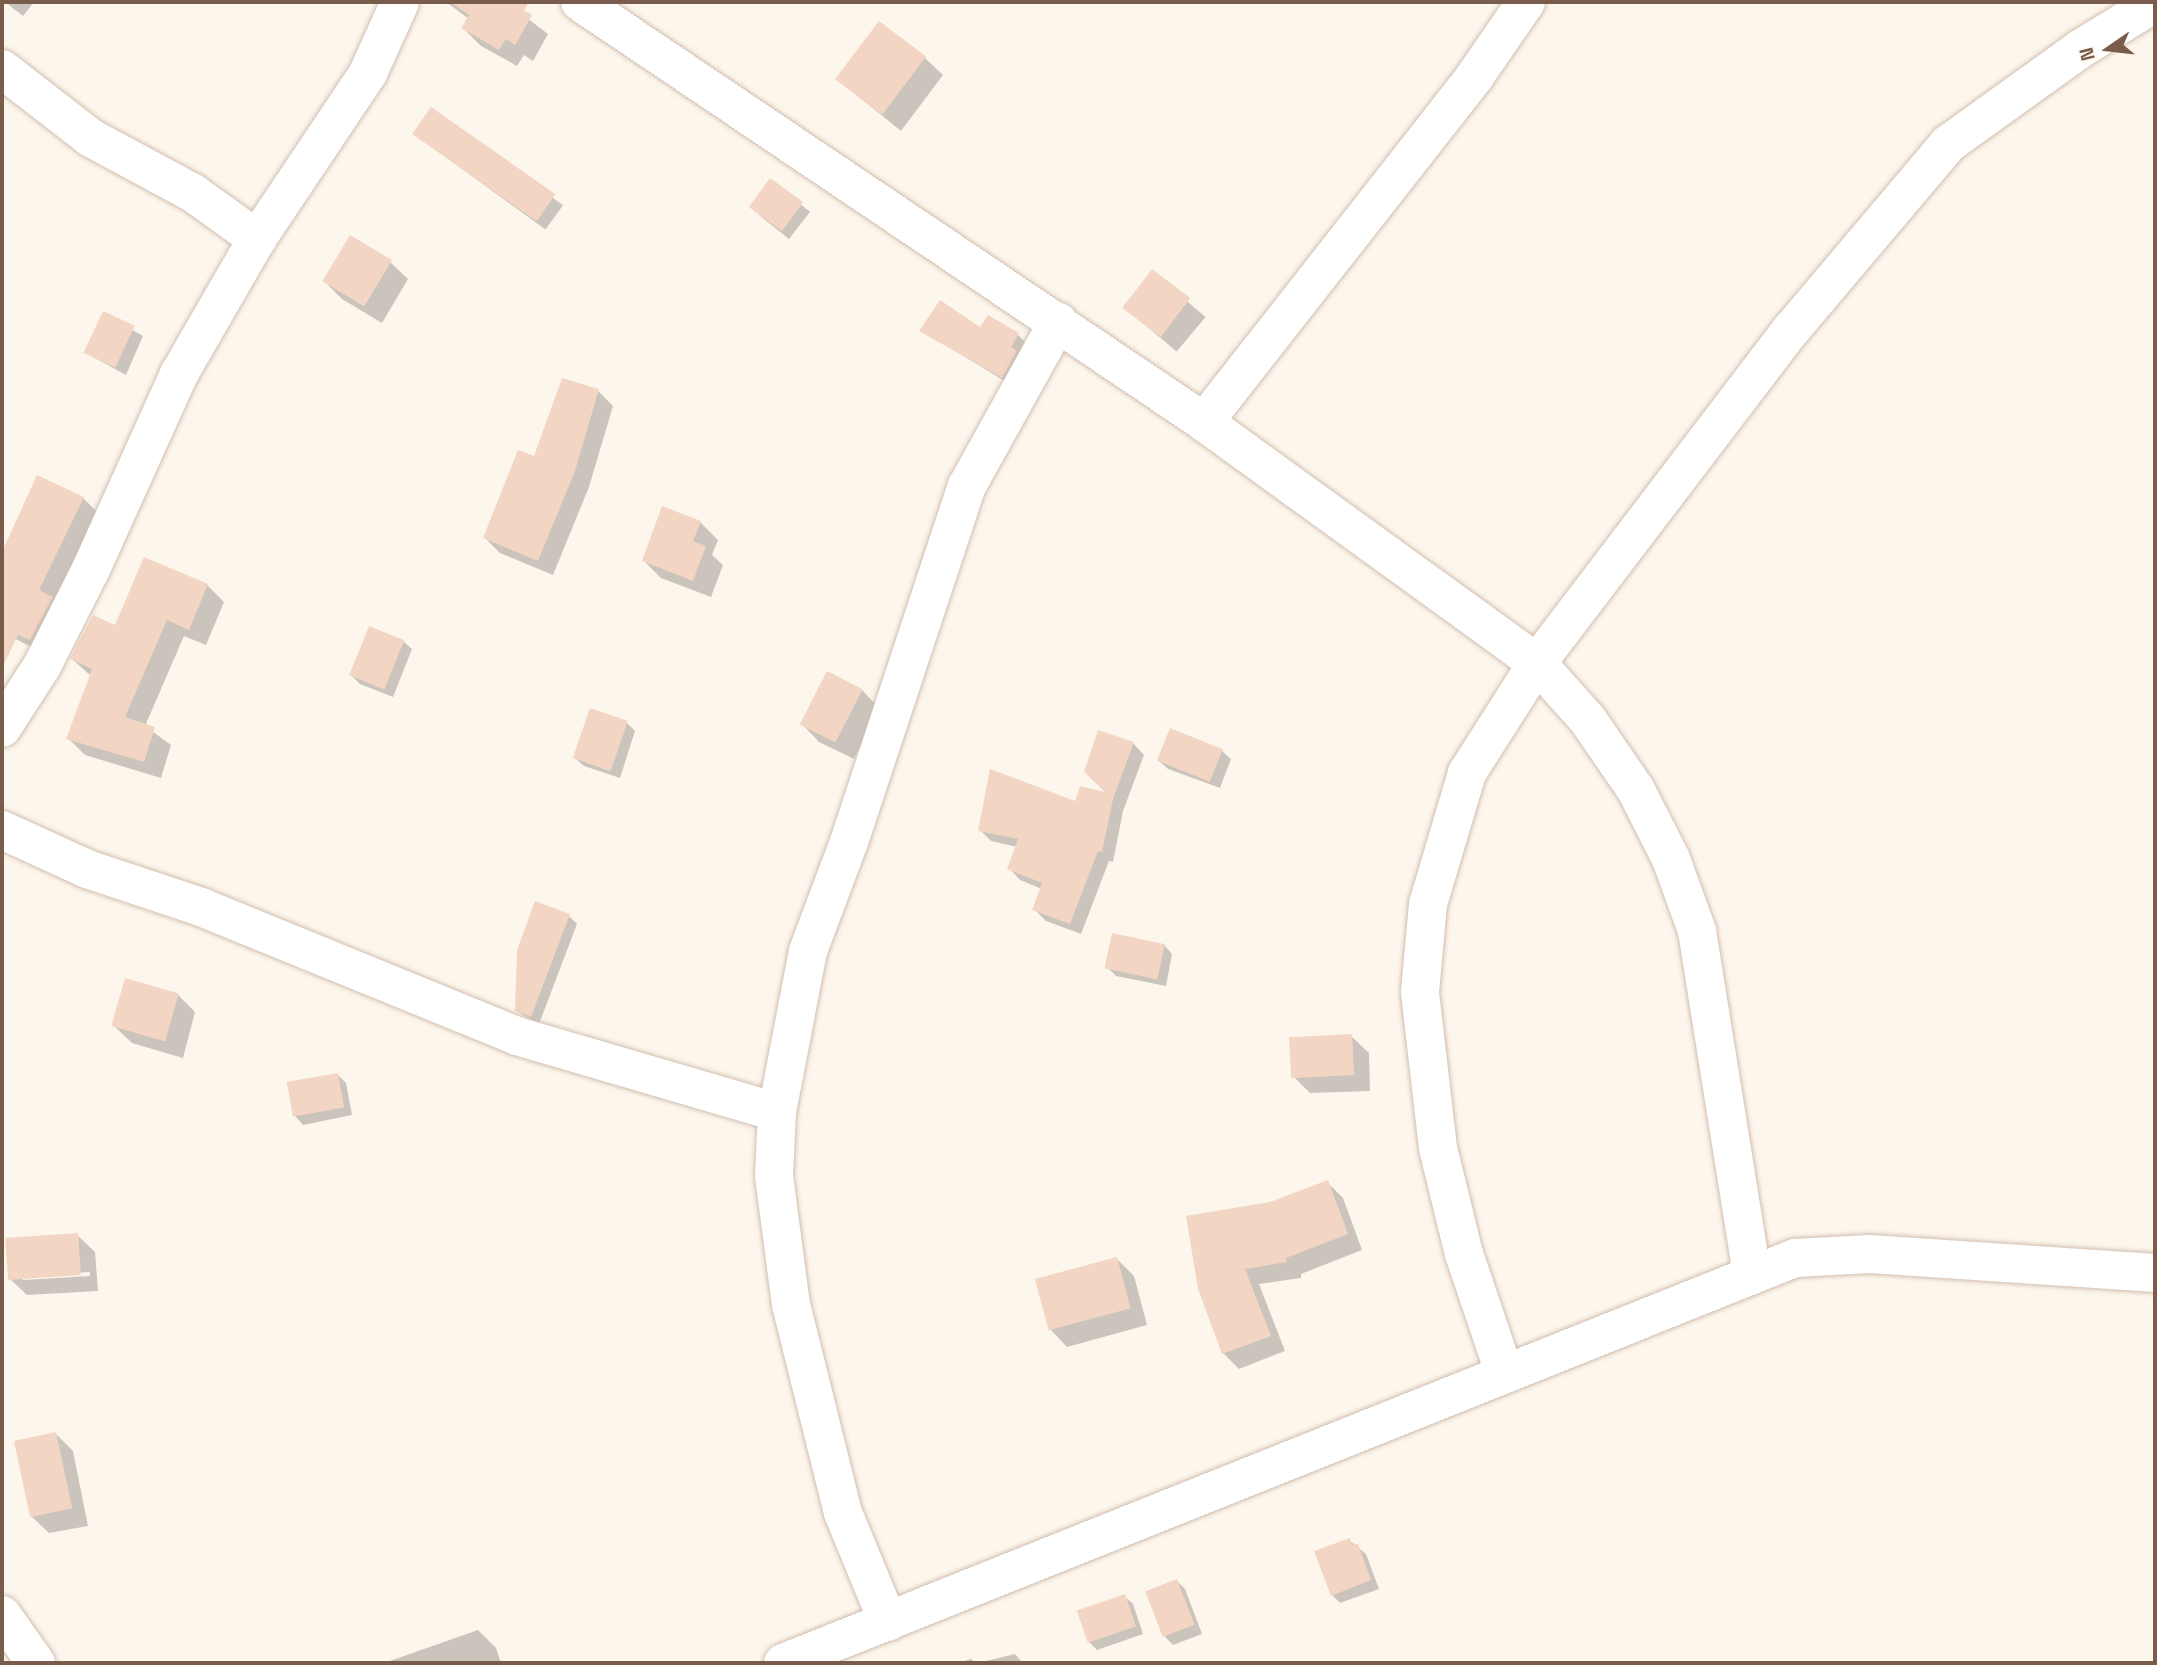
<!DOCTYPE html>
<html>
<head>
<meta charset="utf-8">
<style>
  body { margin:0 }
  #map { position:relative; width:2157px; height:1665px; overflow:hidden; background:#fdf6ec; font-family:"Space Grotesk",sans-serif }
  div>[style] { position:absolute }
  .shadow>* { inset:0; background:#0003; transform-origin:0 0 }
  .building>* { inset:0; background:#f3d5c3; transform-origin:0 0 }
  .roads { filter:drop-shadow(0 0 2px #d1beb0) drop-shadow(0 0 2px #d1beb0) }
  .street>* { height:38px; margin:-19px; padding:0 19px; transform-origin:19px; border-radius:19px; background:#fff }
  span { translate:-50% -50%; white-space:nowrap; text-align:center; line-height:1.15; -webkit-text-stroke:5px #fffaf3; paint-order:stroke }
  .frame { position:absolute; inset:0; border:4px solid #7a5c4d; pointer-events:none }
  .north { position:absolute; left:2073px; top:14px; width:70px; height:70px; -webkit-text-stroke:5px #fffaf3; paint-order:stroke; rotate:256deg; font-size:19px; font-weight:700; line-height:28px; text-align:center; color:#7a5c4d }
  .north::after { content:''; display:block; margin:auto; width:24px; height:32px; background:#7a5c4d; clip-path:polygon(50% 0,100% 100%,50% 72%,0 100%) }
</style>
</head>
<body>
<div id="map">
  <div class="shadow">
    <div style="clip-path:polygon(5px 2px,34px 2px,23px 16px)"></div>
    <div style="clip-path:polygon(446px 2px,506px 2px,548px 34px,533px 61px,524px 55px,517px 66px,481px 46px,463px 28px,469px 19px)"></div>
    <div style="clip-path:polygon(925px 58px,943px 75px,901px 131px,838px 80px)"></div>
    <div style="left:432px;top:110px;width:162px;height:30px;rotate:36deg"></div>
    <div style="clip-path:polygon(771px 180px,810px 212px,789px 239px,759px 215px)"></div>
    <div style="clip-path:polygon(390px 262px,408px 279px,382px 323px,342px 299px,325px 282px)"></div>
    <div style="left:1152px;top:272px;width:70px;height:45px;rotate:40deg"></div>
    <div style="clip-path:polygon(104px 314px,143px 336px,126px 375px,86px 353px)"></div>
    <div style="clip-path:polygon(981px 329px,1018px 335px,1026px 343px,1011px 385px,921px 330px)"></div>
    <div style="clip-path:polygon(598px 391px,613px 406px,589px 487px,553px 575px,500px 553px,485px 538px)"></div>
    <div style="clip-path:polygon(38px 477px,83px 498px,99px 514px,47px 655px,2px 632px,2px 552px)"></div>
    <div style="clip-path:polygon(700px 522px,718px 540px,712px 555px,723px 565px,711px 597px,661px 578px,644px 561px)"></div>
    <div style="clip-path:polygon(207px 585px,224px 602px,206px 645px,184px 636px,145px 726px,171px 745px,161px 778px,85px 755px,68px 738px,91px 676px,72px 659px,116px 627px)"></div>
    <div style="clip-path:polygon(403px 641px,412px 649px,393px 697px,360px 684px,352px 676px)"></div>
    <div style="clip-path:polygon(862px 690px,879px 708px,854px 759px,819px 742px,802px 724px)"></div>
    <div style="clip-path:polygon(627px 723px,635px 731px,620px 778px,584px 766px,575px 758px)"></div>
    <div style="clip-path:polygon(1133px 743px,1144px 755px,1123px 811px,1113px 862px,1109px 861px,1081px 934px,1046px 921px,1034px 909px,1042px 889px,1020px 880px,1009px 868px,1017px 847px,991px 841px,980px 830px,1110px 795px)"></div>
    <div style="clip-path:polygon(1222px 751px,1231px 759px,1220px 788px,1168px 769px,1159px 761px)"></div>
    <div style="clip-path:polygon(569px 916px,577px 924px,539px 1024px,516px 1011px)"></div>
    <div style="clip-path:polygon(1164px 945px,1172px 954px,1166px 986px,1116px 976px,1108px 968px)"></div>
    <div style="clip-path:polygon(178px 995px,195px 1012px,183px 1058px,132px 1043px,114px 1026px)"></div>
    <div style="clip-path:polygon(1351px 1036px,1369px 1053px,1370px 1091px,1310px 1093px,1292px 1075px)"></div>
    <div style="clip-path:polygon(338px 1075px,346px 1083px,352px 1115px,303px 1125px,295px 1116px)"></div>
    <div style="clip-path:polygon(1327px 1182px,1343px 1198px,1362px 1250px,1301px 1274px,1301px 1278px,1259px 1284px,1285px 1351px,1239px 1369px,1223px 1353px,1199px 1288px,1271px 1204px)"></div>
    <div style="clip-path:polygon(evenodd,77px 1235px,95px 1252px,98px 1291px,27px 1295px,9px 1278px,77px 1235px,90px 1272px,90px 1276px,23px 1280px,23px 1276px,90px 1272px)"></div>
    <div style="clip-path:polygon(1117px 1259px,1134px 1276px,1147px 1325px,1067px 1347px,1050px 1329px)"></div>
    <div style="clip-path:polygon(56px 1434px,73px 1451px,88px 1526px,49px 1533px,31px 1516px)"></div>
    <div style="clip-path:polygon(1349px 1540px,1366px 1554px,1379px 1589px,1340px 1603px,1332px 1595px)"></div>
    <div style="clip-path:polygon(1177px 1581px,1185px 1589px,1202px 1634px,1173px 1645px,1165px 1637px)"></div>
    <div style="clip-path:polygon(1124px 1596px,1133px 1604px,1143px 1634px,1097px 1650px,1088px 1641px)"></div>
    <div style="clip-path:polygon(478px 1630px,496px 1648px,501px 1663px,384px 1663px)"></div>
    <div style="clip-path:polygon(1015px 1654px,1023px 1663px,978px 1663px)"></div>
    <div style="clip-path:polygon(971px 1659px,975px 1663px,957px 1663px)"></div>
  </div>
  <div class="building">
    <div style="clip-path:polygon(450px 2px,529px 2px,524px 10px,532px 15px,515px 45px,506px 39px,499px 50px,461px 28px,469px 15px)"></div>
    <div style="left:879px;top:21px;width:59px;height:73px;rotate:37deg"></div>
    <div style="left:431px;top:107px;width:152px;height:33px;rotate:35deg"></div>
    <div style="left:770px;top:178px;width:41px;height:36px;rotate:36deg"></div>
    <div style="left:350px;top:235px;width:49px;height:54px;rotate:31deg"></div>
    <div style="left:1152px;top:269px;width:48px;height:49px;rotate:37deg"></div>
    <div style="clip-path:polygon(940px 300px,980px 327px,988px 315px,1019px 333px,1011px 347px,1017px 351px,1002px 378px,919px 331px)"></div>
    <div style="left:103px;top:311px;width:35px;height:46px;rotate:25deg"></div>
    <div style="clip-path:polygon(562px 378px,599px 389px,575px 471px,538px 561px,483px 538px,518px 450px,534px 456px)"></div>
    <div style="clip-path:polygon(37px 475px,84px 497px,39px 590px,53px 597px,30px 640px,18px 635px,2px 668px,2px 552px)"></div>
    <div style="clip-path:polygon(662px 506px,701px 521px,693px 541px,706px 546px,693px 581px,642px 561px)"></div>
    <div style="clip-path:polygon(144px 557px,208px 584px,189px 630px,167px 620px,125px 717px,155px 727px,144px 762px,66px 739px,92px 669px,70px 659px,93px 615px,115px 625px)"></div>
    <div style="left:369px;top:626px;width:38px;height:53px;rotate:22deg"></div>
    <div style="left:827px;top:671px;width:40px;height:60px;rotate:27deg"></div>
    <div style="left:590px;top:708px;width:40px;height:53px;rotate:19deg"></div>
    <div style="left:1170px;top:728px;width:57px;height:35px;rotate:22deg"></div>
    <div style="clip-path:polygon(1098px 730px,1134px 742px,1113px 799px,1102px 852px,1098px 851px,1070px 924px,1032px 910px,1042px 883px,1007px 869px,1018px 839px,978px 831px,990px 769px,1075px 801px,1080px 786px,1105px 792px,1084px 772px)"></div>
    <div style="clip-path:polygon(535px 901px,570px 914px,531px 1017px,515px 1011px,517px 950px)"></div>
    <div style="left:1112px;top:933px;width:54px;height:36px;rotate:12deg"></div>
    <div style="left:125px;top:978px;width:56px;height:50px;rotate:16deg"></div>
    <div style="left:1352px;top:1034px;width:41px;height:63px;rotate:87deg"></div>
    <div style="left:338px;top:1073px;width:35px;height:52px;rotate:80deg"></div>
    <div style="clip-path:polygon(1328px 1180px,1348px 1234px,1286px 1258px,1287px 1262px,1245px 1269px,1271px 1336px,1222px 1354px,1198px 1289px,1186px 1216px,1270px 1202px)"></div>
    <div style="left:78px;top:1233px;width:42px;height:73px;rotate:86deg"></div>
    <div style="left:1117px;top:1257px;width:53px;height:85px;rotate:75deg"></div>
    <div style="left:56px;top:1432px;width:78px;height:43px;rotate:78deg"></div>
    <div style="clip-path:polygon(1350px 1538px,1352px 1545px,1358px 1544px,1371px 1580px,1331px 1596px,1314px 1551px)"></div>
    <div style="left:1177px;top:1579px;width:49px;height:34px;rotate:69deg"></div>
    <div style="left:1125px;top:1594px;width:34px;height:51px;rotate:71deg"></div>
  </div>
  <div class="roads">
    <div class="street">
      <div style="left:580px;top:2px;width:752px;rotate:33.94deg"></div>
      <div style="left:1204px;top:422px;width:411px;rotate:35.9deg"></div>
      <div style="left:1537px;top:663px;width:76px;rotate:48.2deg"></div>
      <div style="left:1588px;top:720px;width:85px;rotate:55.6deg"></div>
      <div style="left:1636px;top:790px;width:77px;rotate:63.1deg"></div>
      <div style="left:1671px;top:859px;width:77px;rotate:70.1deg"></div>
      <div style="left:1697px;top:931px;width:346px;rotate:80.9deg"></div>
      <div style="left:2px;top:69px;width:113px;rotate:37.8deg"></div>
      <div style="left:91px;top:138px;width:116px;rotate:28.3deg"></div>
      <div style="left:193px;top:193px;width:79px;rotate:35.7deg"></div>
      <div style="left:1204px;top:422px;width:439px;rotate:-51.9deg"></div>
      <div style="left:1475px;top:76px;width:90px;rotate:-55.4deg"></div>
      <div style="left:2px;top:728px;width:74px;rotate:-57.2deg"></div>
      <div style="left:42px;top:666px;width:109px;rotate:-63.2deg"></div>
      <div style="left:91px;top:569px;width:214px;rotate:-65.7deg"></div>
      <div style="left:179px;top:374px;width:156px;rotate:-60deg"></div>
      <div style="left:257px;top:239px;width:200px;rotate:-56.2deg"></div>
      <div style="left:368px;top:73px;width:78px;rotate:-65.7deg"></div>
      <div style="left:2px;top:830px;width:94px;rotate:24.6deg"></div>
      <div style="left:87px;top:869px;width:120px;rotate:18.4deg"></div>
      <div style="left:201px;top:907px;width:341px;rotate:22.2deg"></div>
      <div style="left:517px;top:1036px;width:271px;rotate:16.3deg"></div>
      <div style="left:1504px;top:1372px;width:125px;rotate:-108.7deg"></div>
      <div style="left:1464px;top:1254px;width:109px;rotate:-103.8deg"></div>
      <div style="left:1438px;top:1148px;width:157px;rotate:-96.6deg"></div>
      <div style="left:1420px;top:992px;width:88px;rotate:-84.8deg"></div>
      <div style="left:1428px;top:904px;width:137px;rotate:-73.4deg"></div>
      <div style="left:1467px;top:773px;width:130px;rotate:-57.5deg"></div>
      <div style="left:1537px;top:663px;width:419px;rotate:-52.7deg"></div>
      <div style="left:1791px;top:330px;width:243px;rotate:-49.8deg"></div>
      <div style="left:1948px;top:144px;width:163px;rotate:-35.7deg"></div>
      <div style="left:2080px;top:49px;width:88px;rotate:-31.5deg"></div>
      <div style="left:2px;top:1615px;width:59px;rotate:54.7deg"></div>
      <div style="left:888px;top:1622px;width:118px;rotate:-112.4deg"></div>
      <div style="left:843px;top:1513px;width:214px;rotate:-104deg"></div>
      <div style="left:791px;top:1305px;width:131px;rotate:-97.5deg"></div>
      <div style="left:774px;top:1175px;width:63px;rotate:-87.3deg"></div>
      <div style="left:777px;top:1112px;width:164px;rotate:-79.1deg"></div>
      <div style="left:808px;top:951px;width:116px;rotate:-69.4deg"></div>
      <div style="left:849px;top:842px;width:375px;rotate:-71.7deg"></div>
      <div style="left:967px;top:486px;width:188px;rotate:-61deg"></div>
      <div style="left:783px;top:1663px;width:1090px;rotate:-21.81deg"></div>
      <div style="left:1795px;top:1258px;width:75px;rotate:-3.1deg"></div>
      <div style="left:1870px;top:1254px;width:286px;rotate:3.8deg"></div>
    </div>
  </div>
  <div class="frame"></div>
  <div class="north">N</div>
</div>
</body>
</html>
